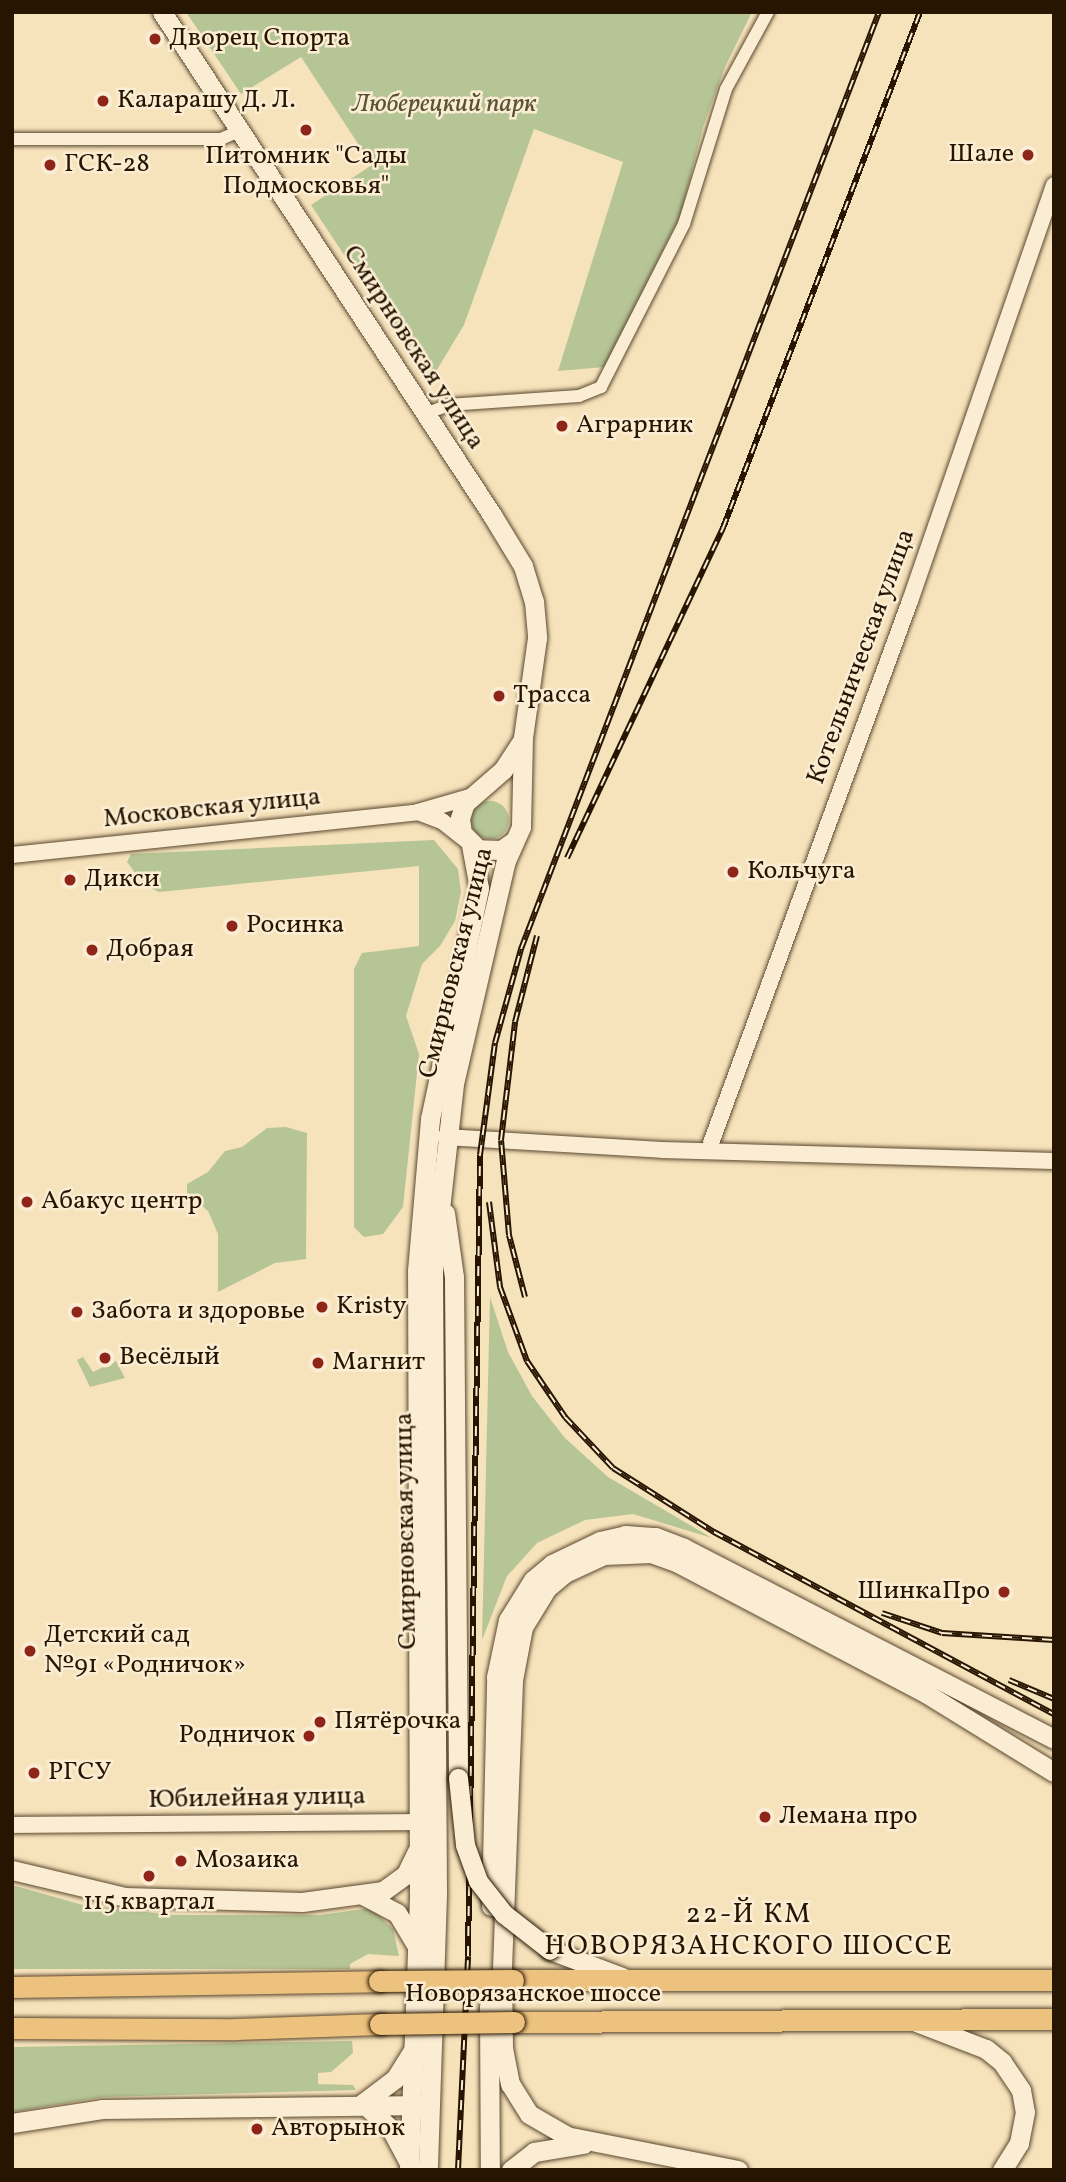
<!DOCTYPE html>
<html>
<head>
<meta charset="utf-8">
<style>
  body { margin:0 }
  #map { position:relative; width:1066px; height:2182px; overflow:hidden; background:#f7e3bb; font-family:Vollkorn,serif }
  div>[style] { position:absolute }
  .green>* { inset:0; background:#b6c595 }
  .round { border-radius:50% }
  .roads { filter:drop-shadow(0 0 2px #5b4830) drop-shadow(0 0 2px #5b4830) }
  .minor>* { height:12px; margin:-6px; padding:0 6px; transform-origin:6px; border-radius:6px; background:#faedd3 }
  .tertiary>* { height:16px; margin:-8px; padding:0 8px; transform-origin:8px; border-radius:8px; background:#faedd3 }
  .secondary>* { height:19px; margin:-9.5px; padding:0 9.5px; transform-origin:9.5px; border-radius:9.5px; background:#faedd3 }
  .trunk>* { height:21px; margin:-10.5px; padding:0 10.5px; transform-origin:10.5px; border-radius:10.5px; background:#ecc27e }
  .rail>* { height:6px; margin-top:-3px; transform-origin:0; background:repeating-linear-gradient(90deg,#faedd3 0 10px,#271501 0 20px); box-sizing:border-box; border-block:2px solid #271501 }
  .bridges { filter:drop-shadow(0 0 2px #271501) drop-shadow(0 0 2px #271501) }
  .secondary-bridge>* { height:19px; margin:-9.5px; padding:0 9.5px; transform-origin:9.5px; border-radius:9.5px; background:#faedd3 }
  .trunk-bridge>* { height:21px; margin:-10.5px; padding:0 10.5px; transform-origin:10.5px; border-radius:10.5px; background:#ecc27e }
  .dots>* { width:19px; height:19px; translate:-50% -50%; box-sizing:border-box; border:4px solid #faedd3; border-radius:50% }
  span { translate:-50% -50%; white-space:nowrap; text-align:center; line-height:1.15; -webkit-text-stroke:5px #faedd3; paint-order:stroke }
  .poi-label { font-size:26px; color:#271501 }
  .left { translate:0 -50%; text-align:left }
  .right { translate:-100% -50%; text-align:right }
  .park-label { font-size:26px; color:#595335; font-style:italic }
  .street-label { font-size:26px; color:#271501 }
  .neighbourhood-label { font-size:28px; color:#271501; letter-spacing:2px }
  .frame { position:absolute; inset:0; border:14px solid #271501; pointer-events:none }
</style>
</head>
<body>
<div id="map">
  <div class="green">
    <div style="clip-path:polygon(186px 12px,752px 12px,725px 67px,703px 127px,681px 214px,605px 367px,558px 371px,623px 162px,534px 129px,464px 325px,429px 383px,311px 205px,372px 165px,301px 57px,241px 94px)"></div>
    <div class="round" style="left:471px;top:801px;width:38px;height:38px"></div>
    <div style="clip-path:polygon(434px 840px,458px 869px,461px 892px,455px 921px,440px 946px,422px 964px,406px 1016px,419px 1054px,403px 1207px,383px 1234px,364px 1237px,354px 1227px,354px 969px,362px 953px,419px 946px,419px 866px,159px 892px,144px 885px,127px 862px,131px 854px)"></div>
    <div style="clip-path:polygon(286px 1127px,307px 1133px,306px 1259px,275px 1263px,218px 1292px,218px 1234px,208px 1211px,187px 1193px,187px 1184px,208px 1172px,225px 1151px,242px 1147px,267px 1128px)"></div>
    <div style="clip-path:polygon(490px 1297px,508px 1352px,532px 1396px,565px 1438px,608px 1477px,712px 1538px,633px 1514px,585px 1520px,537px 1543px,507px 1576px,482px 1640px)"></div>
    <div style="clip-path:polygon(83px 1357px,93px 1372px,116px 1361px,125px 1378px,90px 1387px,77px 1360px)"></div>
    <div style="clip-path:polygon(12px 1885px,83px 1905px,173px 1915px,320px 1915px,371px 1908px,393px 1929px,399px 1956px,368px 1954px,350px 1964px,350px 1969px,12px 1969px)"></div>
    <div style="clip-path:polygon(352px 2041px,353px 2053px,331px 2072px,318px 2073px,318px 2084px,353px 2085px,356px 2090px,103px 2097px,12px 2112px,12px 2047px)"></div>
  </div>
  <div class="roads">
    <div class="minor">
      <div style="left:12px;top:139px;width:209px"></div>
      <div style="left:221px;top:139px;width:20px;rotate:-24deg"></div>
      <div style="left:425px;top:414px;width:25px;rotate:-21deg"></div>
      <div style="left:448px;top:405px;width:131px;rotate:-3.9deg"></div>
      <div style="left:579px;top:396px;width:24px;rotate:-22deg"></div>
      <div style="left:601px;top:387px;width:183px;rotate:-63deg"></div>
      <div style="left:684px;top:224px;width:141px;rotate:-72.7deg"></div>
      <div style="left:726px;top:89px;width:88px;rotate:-61.4deg"></div>
    </div>
    <div class="tertiary">
      <div style="left:418px;top:812px;width:26px;rotate:21deg"></div>
      <div style="left:442px;top:821px;width:31px;rotate:38deg"></div>
      <div style="left:12px;top:855px;width:408px;rotate:-6deg"></div>
      <div style="left:418px;top:812px;width:54px;rotate:-16.1deg"></div>
      <div style="left:445px;top:1137px;width:217px;rotate:3.4deg"></div>
      <div style="left:662px;top:1150px;width:392px;rotate:1.6deg"></div>
      <div style="left:711px;top:1143px;width:577px;rotate:-69.84deg"></div>
      <div style="left:910px;top:601px;width:440px;rotate:-70.9deg"></div>
      <div style="left:12px;top:1825px;width:407px;rotate:-0.4deg"></div>
    </div>
    <div class="secondary">
      <div style="left:162px;top:12px;width:602px;rotate:56.73deg"></div>
      <div style="left:492px;top:515px;width:60px;rotate:58.7deg"></div>
      <div style="left:523px;top:566px;width:37px;rotate:73deg"></div>
      <div style="left:534px;top:601px;width:37px;rotate:85deg"></div>
      <div style="left:537px;top:638px;width:101px;rotate:98deg"></div>
      <div style="left:523px;top:738px;width:89px;rotate:91.3deg"></div>
      <div style="left:521px;top:827px;width:36px;rotate:114deg"></div>
      <div style="left:506px;top:860px;width:230px;rotate:103.1deg"></div>
      <div style="left:454px;top:1084px;width:189px;rotate:96.4deg"></div>
      <div style="left:433px;top:1272px;width:622px;rotate:89.63deg"></div>
      <div style="left:437px;top:1894px;width:276px;rotate:91.9deg"></div>
      <div style="left:514px;top:841px;width:16px;rotate:145deg"></div>
      <div style="left:501px;top:850px;width:23px;rotate:-178deg"></div>
      <div style="left:478px;top:849px;width:23px;rotate:-135deg"></div>
      <div style="left:462px;top:833px;width:15px;rotate:-98deg"></div>
      <div style="left:460px;top:818px;width:16px;rotate:-72deg"></div>
      <div style="left:465px;top:803px;width:50px;rotate:-41deg"></div>
      <div style="left:503px;top:770px;width:33px;rotate:-57deg"></div>
      <div style="left:445px;top:1213px;width:65px;rotate:82deg"></div>
      <div style="left:454px;top:1277px;width:501px;rotate:89.54deg"></div>
      <div style="left:12px;top:1870px;width:116px;rotate:13.4deg"></div>
      <div style="left:125px;top:1897px;width:177px;rotate:1.6deg"></div>
      <div style="left:302px;top:1902px;width:82px;rotate:-7.7deg"></div>
      <div style="left:383px;top:1891px;width:29px;rotate:-36deg"></div>
      <div style="left:406px;top:1874px;width:25px;rotate:-64deg"></div>
      <div style="left:363px;top:1895px;width:38px;rotate:28deg"></div>
      <div style="left:397px;top:1913px;width:37px;rotate:59deg"></div>
      <div style="left:491px;top:1906px;width:229px;rotate:-88.7deg"></div>
      <div style="left:496px;top:1677px;width:58px;rotate:-78.1deg"></div>
      <div style="left:508px;top:1620px;width:47px;rotate:-58deg"></div>
      <div style="left:533px;top:1580px;width:25px;rotate:-40deg"></div>
      <div style="left:552px;top:1564px;width:53px;rotate:-25.6deg"></div>
      <div style="left:600px;top:1541px;width:26px;rotate:-13deg"></div>
      <div style="left:625px;top:1535px;width:31px;rotate:4deg"></div>
      <div style="left:656px;top:1537px;width:30px;rotate:21deg"></div>
      <div style="left:684px;top:1548px;width:416px;rotate:27.3deg"></div>
      <div style="left:550px;top:1950px;width:77px;rotate:20.6deg"></div>
      <div style="left:489px;top:2006px;width:164px;rotate:89.7deg"></div>
      <div style="left:916px;top:2022px;width:75px;rotate:21.1deg"></div>
      <div style="left:986px;top:2049px;width:21px;rotate:39deg"></div>
      <div style="left:1002px;top:2062px;width:34px;rotate:56deg"></div>
      <div style="left:1021px;top:2090px;width:22px;rotate:80deg"></div>
      <div style="left:1025px;top:2112px;width:32px;rotate:101deg"></div>
      <div style="left:1019px;top:2143px;width:32px;rotate:122deg"></div>
      <div style="left:363px;top:2103px;width:40px;rotate:-37deg"></div>
      <div style="left:395px;top:2079px;width:34px;rotate:-58deg"></div>
      <div style="left:363px;top:2103px;width:38px;rotate:43deg"></div>
      <div style="left:391px;top:2129px;width:38px;rotate:62deg"></div>
      <div style="left:12px;top:2123px;width:91px;rotate:-8.8deg"></div>
      <div style="left:102px;top:2109px;width:322px;rotate:-0.7deg"></div>
      <div style="left:409px;top:2170px;width:276px;rotate:-87.9deg"></div>
      <div style="left:419px;top:1894px;width:623px;rotate:-90.18deg"></div>
      <div style="left:417px;top:1271px;width:153px;rotate:-85.1deg"></div>
      <div style="left:430px;top:1119px;width:236px;rotate:-78deg"></div>
      <div style="left:479px;top:888px;width:44px;rotate:-100.5deg"></div>
      <div style="left:511px;top:2170px;width:29px;rotate:-38deg"></div>
      <div style="left:534px;top:2152px;width:50px;rotate:-9.3deg"></div>
      <div style="left:738px;top:2170px;width:174px;rotate:-168.8deg"></div>
      <div style="left:567px;top:2136px;width:44px;rotate:-149.9deg"></div>
      <div style="left:529px;top:2114px;width:36px;rotate:-122deg"></div>
      <div style="left:510px;top:2084px;width:38px;rotate:-101deg"></div>
      <div style="left:503px;top:2047px;width:79px;rotate:-90.7deg"></div>
      <div style="left:502px;top:1968px;width:288px;rotate:-87.8deg"></div>
      <div style="left:513px;top:1680px;width:54px;rotate:-79.3deg"></div>
      <div style="left:523px;top:1627px;width:46px;rotate:-58.4deg"></div>
      <div style="left:547px;top:1588px;width:23px;rotate:-40deg"></div>
      <div style="left:565px;top:1573px;width:43px;rotate:-24.8deg"></div>
      <div style="left:604px;top:1555px;width:47px;rotate:-2.4deg"></div>
      <div style="left:651px;top:1553px;width:29px;rotate:20deg"></div>
      <div style="left:678px;top:1563px;width:281px;rotate:27.7deg"></div>
      <div style="left:927px;top:1694px;width:149px;rotate:31.6deg"></div>
    </div>
    <div class="trunk">
      <div style="left:513px;top:1980px;width:541px"></div>
      <div style="left:12px;top:1987px;width:367px;rotate:-0.9deg"></div>
      <div style="left:514px;top:2022px;width:540px;rotate:-0.32deg"></div>
      <div style="left:12px;top:2028px;width:224px;rotate:0.3deg"></div>
      <div style="left:236px;top:2029px;width:144px;rotate:-2deg"></div>
    </div>
  </div>
  <div class="rail">
    <div style="left:567px;top:858px;width:365px;rotate:-64.7deg"></div>
    <div style="left:723px;top:528px;width:552px;rotate:-69.1deg"></div>
    <div style="left:489px;top:1202px;width:86px;rotate:82.6deg"></div>
    <div style="left:500px;top:1287px;width:79px;rotate:70deg"></div>
    <div style="left:527px;top:1361px;width:68px;rotate:55.8deg"></div>
    <div style="left:565px;top:1417px;width:70px;rotate:46.7deg"></div>
    <div style="left:613px;top:1468px;width:120px;rotate:32.4deg"></div>
    <div style="left:714px;top:1532px;width:386px;rotate:28.2deg"></div>
    <div style="left:525px;top:1297px;width:64px;rotate:-104.5deg"></div>
    <div style="left:509px;top:1235px;width:95px;rotate:-94.8deg"></div>
    <div style="left:501px;top:1140px;width:119px;rotate:-83.2deg"></div>
    <div style="left:515px;top:1022px;width:89px;rotate:-75.7deg"></div>
    <div style="left:882px;top:1613px;width:63px;rotate:18.4deg"></div>
    <div style="left:942px;top:1633px;width:112px;rotate:3.6deg"></div>
    <div style="left:1009px;top:1680px;width:49px;rotate:22.9deg"></div>
    <div style="left:458px;top:2170px;width:214px;rotate:-87.3deg"></div>
    <div style="left:468px;top:1956px;width:801px;rotate:-89.14deg"></div>
    <div style="left:480px;top:1155px;width:113px;rotate:-82.4deg"></div>
    <div style="left:495px;top:1043px;width:98px;rotate:-74.5deg"></div>
    <div style="left:521px;top:949px;width:1003px;rotate:-69.09deg"></div>
  </div>
  <div class="bridges">
    <div class="secondary-bridge">
      <div style="left:458px;top:1778px;width:67px;rotate:84deg"></div>
      <div style="left:465px;top:1845px;width:38px;rotate:70deg"></div>
      <div style="left:478px;top:1881px;width:42px;rotate:51.8deg"></div>
      <div style="left:504px;top:1914px;width:58px;rotate:38deg"></div>
    </div>
    <div class="trunk-bridge">
      <div style="left:379px;top:1981px;width:134px;rotate:-0.4deg"></div>
      <div style="left:380px;top:2024px;width:134px;rotate:-0.9deg"></div>
    </div>
  </div>
  <div class="dots">
    <div style="left:155px;top:39px;background:#8f2418"></div>
    <div style="left:103px;top:101px;background:#8f2418"></div>
    <div style="left:306px;top:130px;background:#8f2418"></div>
    <div style="left:1028px;top:155px;background:#8f2418"></div>
    <div style="left:50px;top:165px;background:#8f2418"></div>
    <div style="left:562px;top:426px;background:#8f2418"></div>
    <div style="left:499px;top:696px;background:#8f2418"></div>
    <div style="left:733px;top:872px;background:#8f2418"></div>
    <div style="left:70px;top:880px;background:#8f2418"></div>
    <div style="left:232px;top:926px;background:#8f2418"></div>
    <div style="left:92px;top:950px;background:#8f2418"></div>
    <div style="left:27px;top:1202px;background:#8f2418"></div>
    <div style="left:322px;top:1307px;background:#8f2418"></div>
    <div style="left:77px;top:1312px;background:#8f2418"></div>
    <div style="left:105px;top:1358px;background:#8f2418"></div>
    <div style="left:318px;top:1363px;background:#8f2418"></div>
    <div style="left:1004px;top:1592px;background:#8f2418"></div>
    <div style="left:30px;top:1651px;background:#8f2418"></div>
    <div style="left:320px;top:1722px;background:#8f2418"></div>
    <div style="left:309px;top:1736px;background:#8f2418"></div>
    <div style="left:34px;top:1773px;background:#8f2418"></div>
    <div style="left:765px;top:1817px;background:#8f2418"></div>
    <div style="left:181px;top:1861px;background:#8f2418"></div>
    <div style="left:149px;top:1876px;background:#8f2418"></div>
    <div style="left:257px;top:2129px;background:#8f2418"></div>
  </div>
  <div class="poi-label">
    <span class="left" style="left:169px;top:39px">Дворец Спорта</span>
    <span class="left" style="left:117px;top:101px">Каларашу Д. Л.</span>
    <span class="right" style="left:1014px;top:155px">Шале</span>
    <span style="left:306px;top:172px">Питомник "Сады<br>Подмосковья"</span>
    <span class="left" style="left:64px;top:165px">ГСК-28</span>
    <span class="left" style="left:576px;top:426px">Аграрник</span>
    <span class="left" style="left:513px;top:696px">Трасса</span>
    <span class="left" style="left:747px;top:872px">Кольчуга</span>
    <span class="left" style="left:84px;top:880px">Дикси</span>
    <span class="left" style="left:246px;top:926px">Росинка</span>
    <span class="left" style="left:106px;top:950px">Добрая</span>
    <span class="left" style="left:41px;top:1202px">Абакус центр</span>
    <span class="left" style="left:336px;top:1307px">Kristy</span>
    <span class="left" style="left:91px;top:1312px">Забота и здоровье</span>
    <span class="left" style="left:119px;top:1358px">Весёлый</span>
    <span class="left" style="left:332px;top:1363px">Магнит</span>
    <span class="right" style="left:990px;top:1592px">ШинкаПро</span>
    <span class="left" style="left:44px;top:1651px">Детский сад<br>№91 «Родничок»</span>
    <span class="left" style="left:334px;top:1722px">Пятёрочка</span>
    <span class="right" style="left:295px;top:1736px">Родничок</span>
    <span class="left" style="left:48px;top:1773px">РГСУ</span>
    <span class="left" style="left:779px;top:1817px">Лемана про</span>
    <span class="left" style="left:195px;top:1861px">Мозаика</span>
    <span style="left:149px;top:1903px">115 квартал</span>
    <span class="left" style="left:271px;top:2129px">Авторынок</span>
  </div>
  <div class="park-label">
    <span style="left:444px;top:105px">Люберецкий парк</span>
  </div>
  <div class="street-label">
    <span style="left:413px;top:348px;rotate:57deg">Смирновская улица</span>
    <span style="left:862px;top:657px;rotate:-70deg">Котельническая улица</span>
    <span style="left:212px;top:809px;rotate:-6deg">Московская улица</span>
    <span style="left:457px;top:963px;rotate:-76deg">Смирновская улица</span>
    <span style="left:407px;top:1531px;rotate:-91deg">Смирновская улица</span>
    <span style="left:257px;top:1799px;rotate:-1deg">Юбилейная улица</span>
    <span style="left:533px;top:1995px">Новорязанское шоссе</span>
  </div>
  <div class="neighbourhood-label">
    <span style="left:749px;top:1931px">22-Й КМ<br>НОВОРЯЗАНСКОГО ШОССЕ</span>
  </div>
  <div class="frame"></div>
</div>
</body>
</html>
